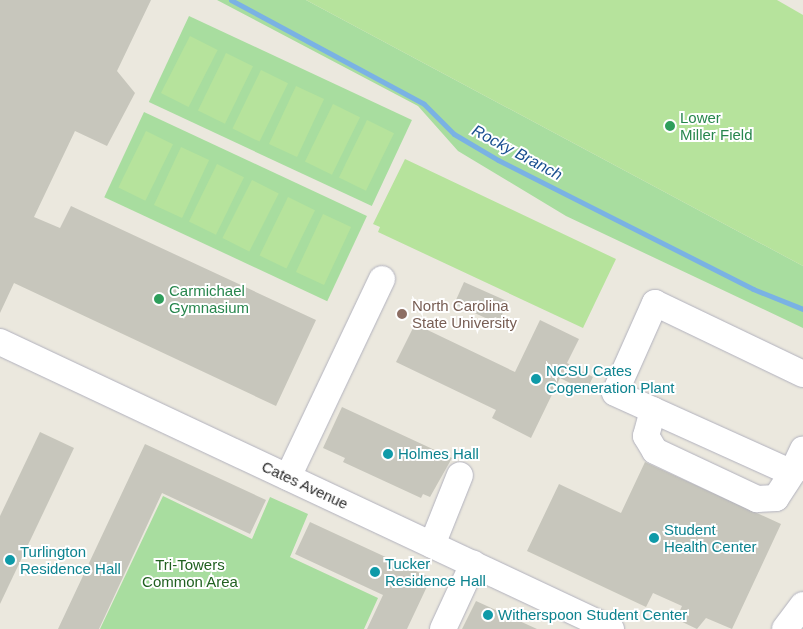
<!DOCTYPE html>
<html>
<head>
<meta charset="utf-8">
<style>
  body { margin:0 }
  #map { position:relative; width:803px; height:629px; overflow:hidden; background:#ebe8de; font-family:Arial,sans-serif }
  div>[style] { position:absolute }
  .green>* { inset:0; background:#a8dd9f; transform-origin:0 0 }
  .pitch>* { inset:0; background:#b6e39c; transform-origin:0 0 }
  .stream>* { height:5px; margin:-2.5px; padding:0 2.5px; transform-origin:2.5px; border-radius:2.5px; background:#7ab2e4 }
  .building>* { inset:0; background:#c7c6bc; transform-origin:0 0 }
  .roads { filter:drop-shadow(0 0 1px #b1b1bd) drop-shadow(0 0 1px #b1b1bd) }
  .minor>* { height:26px; margin:-13px; padding:0 13px; transform-origin:13px; border-radius:13px; background:#fff }
  .dots>* { width:14px; height:14px; translate:-50% -50%; box-sizing:border-box; border:2px solid #fff; border-radius:50% }
  span { translate:-50% -50%; white-space:nowrap; text-align:center; line-height:1.15; -webkit-text-stroke:4px #fff; paint-order:stroke }
  .leisure-label { font-size:15px; color:#27864d }
  .left { translate:0 -50%; text-align:left }
  .education-label { font-size:15px; color:#785e54 }
  .culture-label { font-size:15px; color:#0d838f }
  .street-label { font-size:15px; color:#2a2a2a }
  .park-label { font-size:15px; color:#216120 }
  .water-label { font-size:16px; color:#194f90; font-style:italic }
</style>
</head>
<body>
<div id="map">
  <div class="green">
    <i style="clip-path:polygon(217px 0,306px 0,803px 266px,803px 328px,566px 216px,458px 151px,418px 106px)"></i>
    <i style="left:189px;top:16px;width:246px;height:95px;rotate:25deg"></i>
    <i style="left:144px;top:112px;width:246px;height:94px;rotate:25deg"></i>
    <i style="clip-path:polygon(163px 496px,252px 539px,270px 497px,308px 514px,290px 557px,378px 598px,364px 629px,100px 629px)"></i>
  </div>
  <div class="pitch">
    <i style="clip-path:polygon(306px 0,777px 0,803px 15px,803px 266px)"></i>
    <i style="left:190px;top:36px;width:31px;height:64px;rotate:27deg"></i>
    <i style="left:226px;top:53px;width:30px;height:64px;rotate:26deg"></i>
    <i style="left:261px;top:70px;width:30px;height:65px;rotate:26deg"></i>
    <i style="left:296px;top:86px;width:31px;height:64px;rotate:25deg"></i>
    <i style="left:333px;top:104px;width:30px;height:64px;rotate:26deg"></i>
    <i style="left:367px;top:120px;width:30px;height:64px;rotate:26deg"></i>
    <i style="left:146px;top:131px;width:30px;height:63px;rotate:26deg"></i>
    <i style="left:181px;top:147px;width:31px;height:64px;rotate:25deg"></i>
    <i style="clip-path:polygon(405px 159px,616px 259px,583px 328px,378px 232px,380px 227px,373px 224px)"></i>
    <i style="left:217px;top:164px;width:30px;height:64px;rotate:26deg"></i>
    <i style="left:252px;top:180px;width:30px;height:65px;rotate:27deg"></i>
    <i style="left:288px;top:197px;width:30px;height:65px;rotate:26deg"></i>
    <i style="left:323px;top:214px;width:31px;height:64px;rotate:25deg"></i>
  </div>
  <div class="stream">
    <i style="left:231px;top:0;width:219px;rotate:28.3deg"></i>
    <i style="left:424px;top:104px;width:42px;rotate:45deg"></i>
    <i style="left:454px;top:134px;width:51px;rotate:30.6deg"></i>
    <i style="left:498px;top:160px;width:286px;rotate:26.8deg"></i>
    <i style="left:753px;top:289px;width:54px;rotate:21.8deg"></i>
  </div>
  <div class="building">
    <i style="clip-path:polygon(0 0,151px 0,117px 71px,135px 93px,107px 146px,75px 131px,34px 217px,60px 228px,71px 206px,316px 320px,276px 406px,14px 283px,0 313px)"></i>
    <i style="left:464px;top:282px;width:48px;height:24px;rotate:24deg"></i>
    <i style="clip-path:polygon(540px 320px,579px 339px,567px 363px,593px 377px,586px 391px,560px 378px,531px 438px,492px 418px,496px 410px,396px 362px,415px 324px,515px 372px)"></i>
    <i style="clip-path:polygon(342px 407px,452px 458px,430px 497px,423px 494px,421px 498px,343px 462px,345px 458px,323px 448px)"></i>
    <i style="clip-path:polygon(40px 432px,74px 448px,0 604px,0 516px)"></i>
    <i style="clip-path:polygon(145px 444px,266px 500px,250px 534px,162px 493px,99px 629px,58px 629px)"></i>
    <i style="clip-path:polygon(645px 462px,781px 524px,732px 629px,706px 618px,697px 629px,676px 619px,682px 606px,653px 593px,646px 607px,527px 551px,559px 484px,621px 513px)"></i>
    <i style="clip-path:polygon(310px 522px,431px 578px,407px 629px,367px 629px,383px 595px,295px 554px)"></i>
    <i style="clip-path:polygon(476px 601px,537px 629px,462px 629px)"></i>
  </div>
  <div class="roads">
    <div class="minor">
      <i style="left:0;top:342px;width:675px;rotate:25.16deg"></i>
      <i style="left:803px;top:374px;width:164px;rotate:-154.4deg"></i>
      <i style="left:655px;top:303px;width:98px;rotate:114deg"></i>
      <i style="left:615px;top:393px;width:194px;rotate:24.3deg"></i>
      <i style="left:792px;top:473px;width:26px;rotate:-65deg"></i>
      <i style="left:653px;top:410px;width:27px;rotate:105deg"></i>
      <i style="left:646px;top:436px;width:17px;rotate:59deg"></i>
      <i style="left:655px;top:451px;width:113px;rotate:25.2deg"></i>
      <i style="left:757px;top:499px;width:19px;rotate:-3deg"></i>
      <i style="left:776px;top:498px;width:30px;rotate:-57deg"></i>
      <i style="left:288px;top:477px;width:219px;rotate:-64.6deg"></i>
      <i style="left:432px;top:545px;width:75px;rotate:-68.2deg"></i>
      <i style="left:443px;top:629px;width:72px;rotate:-65.2deg"></i>
      <i style="left:785px;top:629px;width:30px;rotate:-53deg"></i>
    </div>
  </div>
  <div class="dots">
    <i style="left:670px;top:126px;background:#2e9e5b"></i>
    <i style="left:159px;top:299px;background:#2e9e5b"></i>
    <i style="left:402px;top:314px;background:#8d6e63"></i>
    <i style="left:536px;top:379px;background:#0f9aa8"></i>
    <i style="left:388px;top:454px;background:#0f9aa8"></i>
    <i style="left:654px;top:538px;background:#0f9aa8"></i>
    <i style="left:10px;top:560px;background:#0f9aa8"></i>
    <i style="left:375px;top:572px;background:#0f9aa8"></i>
    <i style="left:488px;top:615px;background:#0f9aa8"></i>
  </div>
  <div class="leisure-label">
    <span class="left" style="left:680px;top:126px">Lower<br>Miller Field</span>
    <span class="left" style="left:169px;top:299px">Carmichael<br>Gymnasium</span>
  </div>
  <div class="education-label">
    <span class="left" style="left:412px;top:314px">North Carolina<br>State University</span>
  </div>
  <div class="culture-label">
    <span class="left" style="left:546px;top:379px">NCSU Cates<br>Cogeneration Plant</span>
    <span class="left" style="left:398px;top:454px">Holmes Hall</span>
    <span class="left" style="left:664px;top:538px">Student<br>Health Center</span>
    <span class="left" style="left:20px;top:560px">Turlington<br>Residence Hall</span>
    <span class="left" style="left:385px;top:572px">Tucker<br>Residence Hall</span>
    <span class="left" style="left:498px;top:615px">Witherspoon Student Center</span>
  </div>
  <div class="street-label">
    <span style="left:305px;top:485px;rotate:25deg">Cates Avenue</span>
  </div>
  <div class="park-label">
    <span style="left:190px;top:573px">Tri-Towers<br>Common Area</span>
  </div>
  <div class="water-label">
    <span style="left:517px;top:153px;rotate:28deg">Rocky Branch</span>
  </div>
</div>
</body>
</html>
